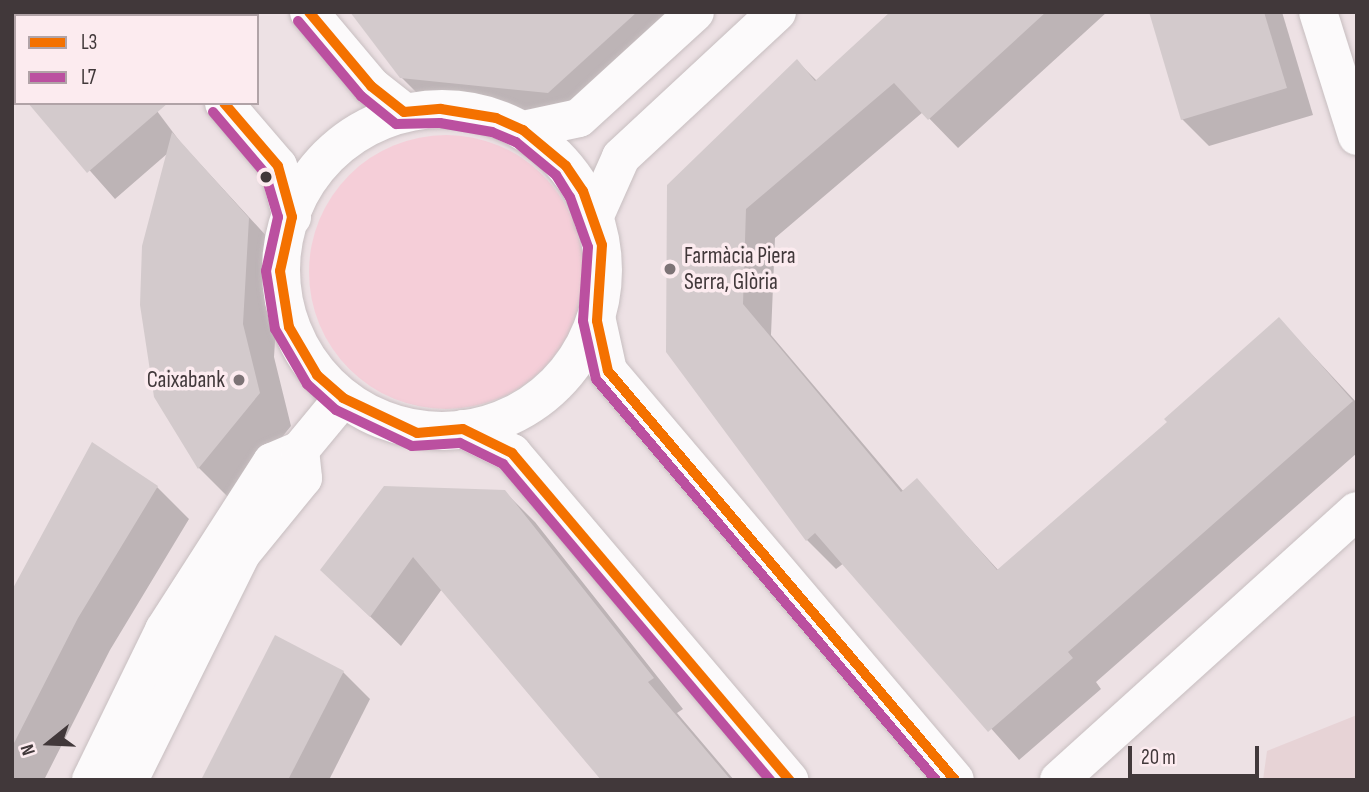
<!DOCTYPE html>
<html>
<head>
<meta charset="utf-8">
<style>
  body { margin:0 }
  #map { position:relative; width:1369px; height:792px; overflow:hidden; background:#ede1e4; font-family:"Sofia Sans Condensed",sans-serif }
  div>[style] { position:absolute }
  .built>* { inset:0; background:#e7d3d6 }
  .green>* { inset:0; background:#f5ced8 }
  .round { border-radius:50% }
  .shadow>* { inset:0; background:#0003 }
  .building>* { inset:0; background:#d3cacc }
  .roads { filter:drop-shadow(0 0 2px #c7bec0) drop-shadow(0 0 2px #c7bec0) }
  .street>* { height:38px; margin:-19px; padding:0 19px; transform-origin:19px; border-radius:19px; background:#fcfafb }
  .street>.ring { margin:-19px; padding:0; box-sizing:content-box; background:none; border:38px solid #fcfafb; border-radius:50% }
  .bus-1>* { height:10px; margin:-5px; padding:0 5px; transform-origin:5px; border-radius:5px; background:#f47100 }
  .bus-2>* { height:10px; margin:-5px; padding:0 5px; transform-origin:5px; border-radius:5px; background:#bb50a0 }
  .dots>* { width:19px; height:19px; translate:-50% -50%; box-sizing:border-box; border:4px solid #fcebef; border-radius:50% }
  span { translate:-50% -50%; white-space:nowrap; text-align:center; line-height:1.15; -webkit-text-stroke:7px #fcebef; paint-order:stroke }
  .poi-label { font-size:23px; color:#41383a }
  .left { translate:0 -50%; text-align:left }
  .right { translate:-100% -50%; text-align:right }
  .frame { position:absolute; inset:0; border:14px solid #41383a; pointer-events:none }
  .legend { position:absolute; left:14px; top:14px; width:245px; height:91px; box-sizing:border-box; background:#fcebef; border:2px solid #b1a3a7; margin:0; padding:9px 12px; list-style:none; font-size:21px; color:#41383a }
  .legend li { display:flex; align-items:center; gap:14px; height:35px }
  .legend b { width:35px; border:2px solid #b1a3a7 }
  .north { position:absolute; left:14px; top:708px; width:70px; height:70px; -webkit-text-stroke:5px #fcebef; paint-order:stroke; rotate:252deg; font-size:19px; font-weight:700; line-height:28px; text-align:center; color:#41383a }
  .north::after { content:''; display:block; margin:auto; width:24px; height:32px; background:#41383a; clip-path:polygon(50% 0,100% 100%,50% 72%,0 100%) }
  .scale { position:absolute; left:1128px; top:746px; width:131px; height:32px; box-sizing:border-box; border:4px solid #41383a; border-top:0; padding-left:9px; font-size:21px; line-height:24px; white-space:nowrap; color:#41383a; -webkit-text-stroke:5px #fcebef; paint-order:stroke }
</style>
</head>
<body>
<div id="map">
  <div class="built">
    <i style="clip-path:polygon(1357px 715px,1357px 780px,1263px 780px,1267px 751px)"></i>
  </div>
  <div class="green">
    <i class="round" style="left:309px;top:135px;width:274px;height:274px"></i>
  </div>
  <div class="shadow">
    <i style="clip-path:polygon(12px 12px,77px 16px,16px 16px,16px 87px)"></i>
    <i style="clip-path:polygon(352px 12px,692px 12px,576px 119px,429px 105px,401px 77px)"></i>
    <i style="clip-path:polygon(892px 12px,1107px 12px,958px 148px,923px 112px,775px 238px,771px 335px,904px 492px,917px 481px,999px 571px,1169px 423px,1279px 319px,1357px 403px,1357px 453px,1096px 682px,1101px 689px,1019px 760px,844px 563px,836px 569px,807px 540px,668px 351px,797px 61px,817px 81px)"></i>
    <i style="clip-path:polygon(1151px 12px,1282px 12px,1313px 115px,1209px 146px,1182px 119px)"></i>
    <i style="clip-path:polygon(30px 103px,151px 103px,181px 143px,281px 252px,274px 357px,291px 426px,231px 500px,199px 468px,156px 397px,168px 153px,115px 199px)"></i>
    <i style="clip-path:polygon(157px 487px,189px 519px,110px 650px,44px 780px,12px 780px,12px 597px)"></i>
    <i style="clip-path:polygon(504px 491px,535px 522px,683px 709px,677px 713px,734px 780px,604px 780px,442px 589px,401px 646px,353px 600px)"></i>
    <i style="clip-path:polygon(343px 672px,370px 699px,329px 780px,203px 780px)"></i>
  </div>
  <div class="building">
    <i style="clip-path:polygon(350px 12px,637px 12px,548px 93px,400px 78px)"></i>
    <i style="clip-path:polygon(890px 12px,1046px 12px,928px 120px,894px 83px,746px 209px,743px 304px,901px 492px,917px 478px,997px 570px,1167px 422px,1164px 419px,1279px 317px,1353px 401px,1068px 652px,1073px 658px,988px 732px,815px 533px,806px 541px,666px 352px,667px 185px,797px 59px,815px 81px)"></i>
    <i style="clip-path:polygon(1149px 12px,1264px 12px,1287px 88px,1181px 120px)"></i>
    <i style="clip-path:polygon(28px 103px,168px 103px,87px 173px)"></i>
    <i style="clip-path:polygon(172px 132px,249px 218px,243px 324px,260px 393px,198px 469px,154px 397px,140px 305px,142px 246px)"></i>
    <i style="clip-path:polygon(92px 442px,158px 486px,78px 618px,12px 747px,12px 590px)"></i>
    <i style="clip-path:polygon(384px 486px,505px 490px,654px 678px,648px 682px,731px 780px,601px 780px,413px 557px,370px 617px,320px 570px)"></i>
    <i style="clip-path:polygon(275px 635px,344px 671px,288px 780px,201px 780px)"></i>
  </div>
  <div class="roads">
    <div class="street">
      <i style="left:144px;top:12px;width:5px;rotate:53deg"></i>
      <i style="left:309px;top:12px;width:97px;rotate:50deg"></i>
      <i style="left:371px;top:86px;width:42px;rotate:38.2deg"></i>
      <i style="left:1318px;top:12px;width:130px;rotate:72.5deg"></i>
      <i style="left:224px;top:103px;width:83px;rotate:49.4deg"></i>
      <i style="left:278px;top:166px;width:53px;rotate:74.6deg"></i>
      <i class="ring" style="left:281px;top:109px;width:284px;height:284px"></i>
      <i style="left:523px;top:130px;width:57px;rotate:-12.1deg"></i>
      <i style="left:579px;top:118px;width:157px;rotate:-42.4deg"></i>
      <i style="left:593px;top:220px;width:69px;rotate:-66deg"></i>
      <i style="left:621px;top:157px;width:213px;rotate:-42.9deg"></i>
      <i style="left:597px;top:321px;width:51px;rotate:77.6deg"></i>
      <i style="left:608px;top:371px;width:536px;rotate:49.69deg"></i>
      <i style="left:463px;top:429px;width:55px;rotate:26.1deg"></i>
      <i style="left:512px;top:453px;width:429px;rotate:49.7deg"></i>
      <i style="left:91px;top:780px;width:167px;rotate:-64deg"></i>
      <i style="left:164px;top:630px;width:200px;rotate:-57.3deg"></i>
      <i style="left:272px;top:462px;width:30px;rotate:-23deg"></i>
      <i style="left:300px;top:450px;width:67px;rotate:-50.4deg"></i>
      <i style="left:129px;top:780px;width:252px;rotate:-63.6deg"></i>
      <i style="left:241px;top:554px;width:98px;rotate:-50.8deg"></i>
      <i style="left:303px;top:478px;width:28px;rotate:-96deg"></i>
      <i style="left:1059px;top:780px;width:401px;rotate:-42.1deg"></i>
    </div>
  </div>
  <div class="bus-1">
    <i style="left:309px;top:12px;width:97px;rotate:50deg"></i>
    <i style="left:371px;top:86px;width:42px;rotate:38.2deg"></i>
    <i style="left:404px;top:112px;width:37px;rotate:-5deg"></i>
    <i style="left:441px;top:109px;width:56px;rotate:9.3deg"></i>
    <i style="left:496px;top:118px;width:30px;rotate:24deg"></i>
    <i style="left:523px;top:130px;width:56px;rotate:39.9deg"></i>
    <i style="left:566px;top:166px;width:30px;rotate:56deg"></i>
    <i style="left:583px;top:191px;width:57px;rotate:70.6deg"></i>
    <i style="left:602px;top:245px;width:76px;rotate:93.8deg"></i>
    <i style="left:597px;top:321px;width:51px;rotate:77.6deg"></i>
    <i style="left:608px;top:371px;width:536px;rotate:49.69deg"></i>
    <i style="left:224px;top:103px;width:83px;rotate:49.4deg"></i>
    <i style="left:278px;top:166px;width:53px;rotate:74.6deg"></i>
    <i style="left:292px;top:217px;width:55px;rotate:102.5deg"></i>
    <i style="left:280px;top:271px;width:57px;rotate:80.9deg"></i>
    <i style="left:289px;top:327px;width:56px;rotate:59.7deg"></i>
    <i style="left:317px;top:375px;width:35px;rotate:41deg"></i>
    <i style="left:343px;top:398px;width:82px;rotate:25.3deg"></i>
    <i style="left:417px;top:433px;width:46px;rotate:-5deg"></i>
    <i style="left:463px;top:429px;width:55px;rotate:26.1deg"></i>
    <i style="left:512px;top:453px;width:429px;rotate:49.7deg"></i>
  </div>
  <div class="bus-2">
    <i style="left:298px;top:21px;width:98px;rotate:50deg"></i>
    <i style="left:361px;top:96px;width:45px;rotate:38.7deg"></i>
    <i style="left:396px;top:124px;width:44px;rotate:-1.3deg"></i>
    <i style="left:440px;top:123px;width:53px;rotate:9.8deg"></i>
    <i style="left:492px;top:132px;width:26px;rotate:23deg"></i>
    <i style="left:516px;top:142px;width:52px;rotate:39.5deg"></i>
    <i style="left:556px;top:175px;width:26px;rotate:58deg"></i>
    <i style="left:570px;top:197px;width:53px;rotate:70.2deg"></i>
    <i style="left:588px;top:247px;width:74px;rotate:93.9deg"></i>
    <i style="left:583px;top:321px;width:59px;rotate:77.4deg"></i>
    <i style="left:596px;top:379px;width:526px;rotate:49.71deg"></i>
    <i style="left:213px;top:112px;width:80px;rotate:49.6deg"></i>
    <i style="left:265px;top:173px;width:46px;rotate:73.5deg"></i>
    <i style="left:278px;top:217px;width:55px;rotate:102.5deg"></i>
    <i style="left:266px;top:271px;width:59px;rotate:81.2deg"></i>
    <i style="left:275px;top:329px;width:64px;rotate:59.8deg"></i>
    <i style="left:307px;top:384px;width:39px;rotate:42deg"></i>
    <i style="left:336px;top:410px;width:84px;rotate:25.3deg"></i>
    <i style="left:412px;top:446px;width:48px;rotate:-3.6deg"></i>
    <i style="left:460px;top:443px;width:48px;rotate:26deg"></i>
    <i style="left:503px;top:464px;width:414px;rotate:49.8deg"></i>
  </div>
  <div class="dots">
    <i style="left:266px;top:177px;background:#41383a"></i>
    <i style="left:670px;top:269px;background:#7d7376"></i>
    <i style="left:239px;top:380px;background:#7d7376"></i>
  </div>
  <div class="poi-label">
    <span class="left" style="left:684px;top:269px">Farmàcia Piera<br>Serra, Glòria</span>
    <span class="right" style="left:225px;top:380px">Caixabank</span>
  </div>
  <div class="frame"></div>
  <ul class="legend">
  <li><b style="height:9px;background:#f47100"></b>L3</li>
  <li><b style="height:9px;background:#bb50a0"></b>L7</li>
  </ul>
  <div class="north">N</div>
  <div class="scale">20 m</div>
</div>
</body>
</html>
